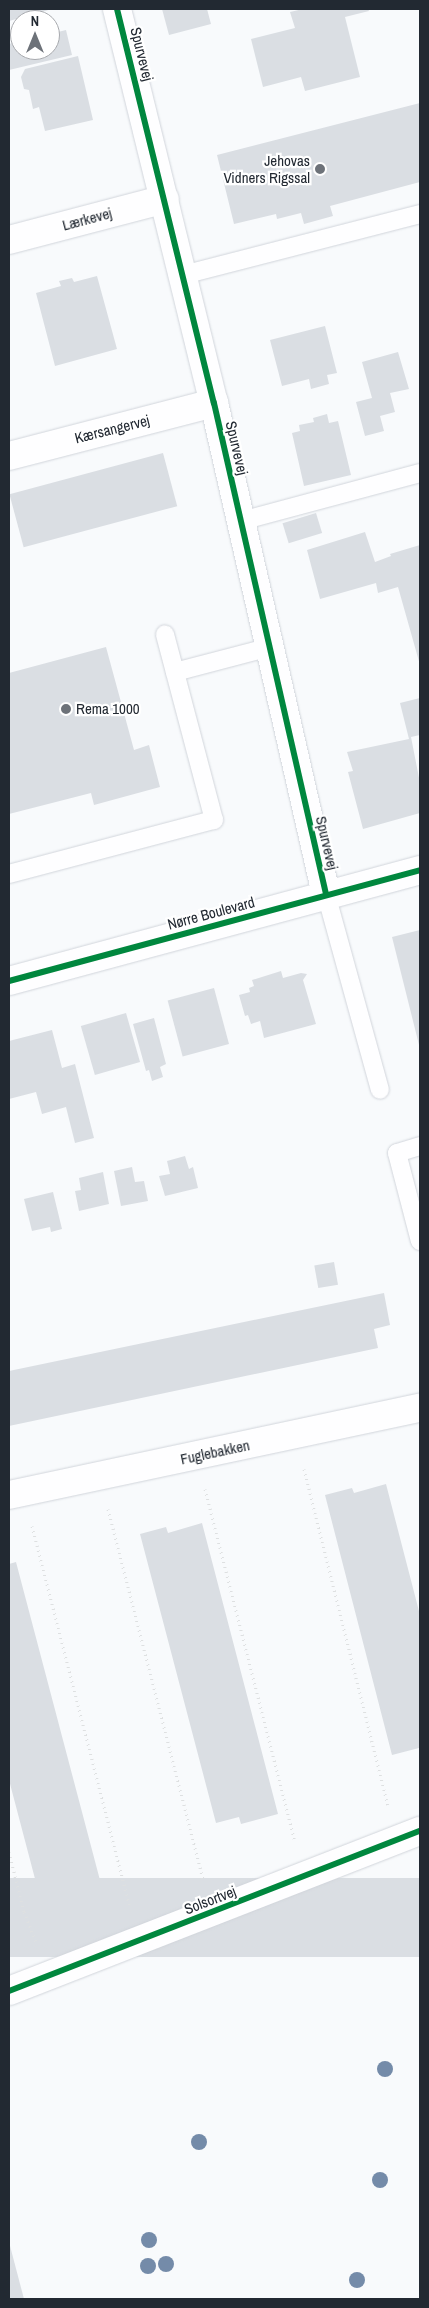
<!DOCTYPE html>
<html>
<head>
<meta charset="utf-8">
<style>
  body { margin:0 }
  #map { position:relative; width:429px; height:2308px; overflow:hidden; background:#f8fafc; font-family:"Archivo Narrow",sans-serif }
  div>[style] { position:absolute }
  .building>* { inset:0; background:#dadee3; transform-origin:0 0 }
  .path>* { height:3px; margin-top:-1.5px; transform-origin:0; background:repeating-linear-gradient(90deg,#dee0e1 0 1px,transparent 0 5px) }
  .roads { filter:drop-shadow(0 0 1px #d1d5db) drop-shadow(0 0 1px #d1d5db) }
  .service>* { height:18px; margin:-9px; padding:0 9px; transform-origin:9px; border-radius:9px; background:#fefeff }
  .minor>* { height:28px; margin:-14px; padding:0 14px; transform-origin:14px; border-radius:14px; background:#fefeff }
  .tertiary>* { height:28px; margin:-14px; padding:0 14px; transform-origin:14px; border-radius:14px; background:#fefeff }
  .cycleway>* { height:6px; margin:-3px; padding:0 3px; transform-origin:3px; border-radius:3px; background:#00873e }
  .trees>* { width:16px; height:16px; margin:-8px; border-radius:50%; background:#748ba9 }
  .dots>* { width:14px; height:14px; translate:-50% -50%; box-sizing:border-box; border:2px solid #fff; border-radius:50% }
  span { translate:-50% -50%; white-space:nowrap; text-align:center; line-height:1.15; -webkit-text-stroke:4.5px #fff; paint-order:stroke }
  .street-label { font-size:15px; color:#222932 }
  .poi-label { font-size:15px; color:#222932 }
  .right { translate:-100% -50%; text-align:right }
  .left { translate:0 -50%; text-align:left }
  .frame { position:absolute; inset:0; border:10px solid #222932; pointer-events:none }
  .north { position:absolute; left:10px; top:10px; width:50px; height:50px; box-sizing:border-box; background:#fff; border:1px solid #a7a9ad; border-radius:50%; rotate:0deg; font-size:14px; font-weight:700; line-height:20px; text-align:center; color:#222932 }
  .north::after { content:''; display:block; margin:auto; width:18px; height:22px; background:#6d7279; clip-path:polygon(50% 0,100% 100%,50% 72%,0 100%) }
</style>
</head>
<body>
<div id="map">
  <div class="building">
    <i style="clip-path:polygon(9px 9px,52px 9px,9px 21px)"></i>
    <i style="clip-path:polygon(162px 9px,207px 9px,211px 24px,169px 35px)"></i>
    <i style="clip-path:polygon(303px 9px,368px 9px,369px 11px,345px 17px,360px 77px,305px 91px,301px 77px,263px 87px,251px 39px,295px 28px,290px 12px)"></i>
    <i style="clip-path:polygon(66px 30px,72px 55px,9px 70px,9px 44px,20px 41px,20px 50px,50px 50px,50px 34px)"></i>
    <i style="clip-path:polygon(78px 56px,93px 120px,45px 131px,39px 107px,33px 109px,29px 90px,24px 89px,21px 77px,25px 69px)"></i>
    <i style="clip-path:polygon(420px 103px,420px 182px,330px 206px,333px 216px,304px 224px,301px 213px,277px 219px,276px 214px,234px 224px,217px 155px)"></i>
    <i style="clip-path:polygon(97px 276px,117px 349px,55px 366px,36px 293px,61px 286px,59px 281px,72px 278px,74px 282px)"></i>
    <i style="clip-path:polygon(325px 326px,337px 373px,327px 375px,329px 384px,311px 389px,309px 379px,282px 386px,270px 340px)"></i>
    <i style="clip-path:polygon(398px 352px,409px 389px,390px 393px,395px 412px,380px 416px,384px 431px,365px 436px,356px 402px,372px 398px,362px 362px)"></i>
    <i style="clip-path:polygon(327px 414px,329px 423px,338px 421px,351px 475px,304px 486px,292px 433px,300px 431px,299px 425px,314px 422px,313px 418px)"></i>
    <i style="left:163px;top:453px;width:55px;height:159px;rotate:75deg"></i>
    <i style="left:316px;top:513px;width:21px;height:35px;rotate:73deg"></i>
    <i style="clip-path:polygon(365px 532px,375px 562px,391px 556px,390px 554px,420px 545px,420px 665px,398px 587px,378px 593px,376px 583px,320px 599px,307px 550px)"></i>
    <i style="clip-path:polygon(106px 647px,134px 750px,149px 745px,160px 787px,94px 805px,91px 793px,9px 814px,9px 673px)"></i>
    <i style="clip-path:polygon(420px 698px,420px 735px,411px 737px,420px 783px,420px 813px,363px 829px,348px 772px,353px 771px,347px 752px,409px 739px,400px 703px)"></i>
    <i style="clip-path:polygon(420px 930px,420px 1049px,392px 937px)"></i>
    <i style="clip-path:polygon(281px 971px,283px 978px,301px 973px,307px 974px,303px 980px,316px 1024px,264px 1038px,260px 1021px,251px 1024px,248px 1015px,245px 1016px,239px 995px,250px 992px,249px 988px,254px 986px,252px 980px)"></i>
    <i style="left:214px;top:988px;width:58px;height:48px;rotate:75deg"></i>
    <i style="left:126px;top:1013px;width:51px;height:47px;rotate:74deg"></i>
    <i style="clip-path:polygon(154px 1018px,166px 1064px,160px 1067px,163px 1077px,152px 1081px,149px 1070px,146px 1071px,133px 1024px)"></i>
    <i style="clip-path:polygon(52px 1030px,62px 1068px,75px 1064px,94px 1138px,75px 1143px,66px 1107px,42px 1114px,36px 1092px,9px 1099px,9px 1041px)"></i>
    <i style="clip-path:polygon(185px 1156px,189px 1169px,193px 1167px,198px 1188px,165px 1196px,159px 1176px,170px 1174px,167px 1161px)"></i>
    <i style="clip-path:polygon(132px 1167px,135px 1182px,144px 1181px,148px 1201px,121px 1206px,114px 1171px)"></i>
    <i style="clip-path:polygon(103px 1172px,109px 1204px,79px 1211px,75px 1191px,81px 1190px,79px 1178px)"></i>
    <i style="clip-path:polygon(53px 1192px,62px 1229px,51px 1232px,50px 1227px,32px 1231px,24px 1199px)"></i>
    <i style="left:334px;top:1262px;width:23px;height:20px;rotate:80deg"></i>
    <i style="clip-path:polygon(384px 1293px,390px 1325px,374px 1329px,378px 1348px,9px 1426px,9px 1371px)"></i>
    <i style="clip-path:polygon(386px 1484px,420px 1615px,420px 1752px,419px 1748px,392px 1755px,325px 1495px,352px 1488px,354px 1493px)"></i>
    <i style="clip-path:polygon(202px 1523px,278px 1814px,241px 1824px,239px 1817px,216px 1823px,140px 1534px,166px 1527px,168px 1533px)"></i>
    <i style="clip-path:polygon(16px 1562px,101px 1884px,66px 1894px,64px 1888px,39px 1894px,9px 1780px,9px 1564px)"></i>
    <i style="left:420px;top:1878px;width:79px;height:441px;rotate:90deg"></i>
    <i style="clip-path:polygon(9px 2242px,24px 2299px,9px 2299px)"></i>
  </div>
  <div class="path">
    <i style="left:304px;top:1469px;width:346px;rotate:76deg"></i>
    <i style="left:205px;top:1489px;width:364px;rotate:75.7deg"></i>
    <i style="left:108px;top:1509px;width:381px;rotate:75.6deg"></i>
    <i style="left:32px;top:1526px;width:394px;rotate:75.6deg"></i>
    <i style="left:9px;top:1852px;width:62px;rotate:76deg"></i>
    <i style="left:24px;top:1912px;width:32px;rotate:68deg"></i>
  </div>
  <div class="roads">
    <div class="service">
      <i style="left:183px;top:275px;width:245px;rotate:-14.4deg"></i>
      <i style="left:241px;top:521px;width:185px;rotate:-15deg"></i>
      <i style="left:175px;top:672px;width:98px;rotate:-14.7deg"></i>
      <i style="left:9px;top:874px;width:212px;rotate:-14.8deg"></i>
      <i style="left:214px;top:820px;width:192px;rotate:-104.8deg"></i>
      <i style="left:326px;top:894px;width:203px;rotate:74.6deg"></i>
      <i style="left:420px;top:1146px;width:24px;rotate:163deg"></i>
      <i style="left:397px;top:1153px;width:91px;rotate:75.4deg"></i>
    </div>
    <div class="minor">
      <i style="left:117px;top:9px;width:406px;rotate:76.2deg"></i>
      <i style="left:214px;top:403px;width:504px;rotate:77.15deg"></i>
      <i style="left:9px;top:240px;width:161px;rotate:-14.7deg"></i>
      <i style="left:9px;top:456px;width:212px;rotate:-14.5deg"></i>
      <i style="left:9px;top:1495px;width:420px;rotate:-12deg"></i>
      <i style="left:9px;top:1991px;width:441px;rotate:-21.3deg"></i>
    </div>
    <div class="tertiary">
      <i style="left:9px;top:981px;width:426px;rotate:-15.1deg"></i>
    </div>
  </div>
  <div class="cycleway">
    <i style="left:117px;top:9px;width:406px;rotate:76.2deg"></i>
    <i style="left:214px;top:403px;width:504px;rotate:77.15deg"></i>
    <i style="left:9px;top:981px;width:426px;rotate:-15.1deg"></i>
    <i style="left:9px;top:1991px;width:441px;rotate:-21.3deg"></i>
  </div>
  <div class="trees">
    <i style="left:385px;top:2069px"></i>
    <i style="left:199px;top:2142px"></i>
    <i style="left:380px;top:2180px"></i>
    <i style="left:149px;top:2240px"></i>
    <i style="left:166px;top:2264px"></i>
    <i style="left:148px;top:2266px"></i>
    <i style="left:357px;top:2280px"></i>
  </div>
  <div class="dots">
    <i style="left:320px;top:169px;background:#6d7279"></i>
    <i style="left:66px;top:709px;background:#6d7279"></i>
  </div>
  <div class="street-label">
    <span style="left:142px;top:54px;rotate:76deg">Spurvevej</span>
    <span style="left:87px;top:219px;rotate:-15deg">Lærkevej</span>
    <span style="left:112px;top:429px;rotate:-14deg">Kærsangervej</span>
    <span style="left:237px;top:448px;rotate:77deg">Spurvevej</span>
    <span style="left:327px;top:843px;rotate:77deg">Spurvevej</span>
    <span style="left:211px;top:913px;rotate:-15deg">Nørre Boulevard</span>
    <span style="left:215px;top:1452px;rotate:-12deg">Fuglebakken</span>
    <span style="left:210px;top:1900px;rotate:-21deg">Solsortvej</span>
  </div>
  <div class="poi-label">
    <span class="right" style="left:310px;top:169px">Jehovas<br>Vidners Rigssal</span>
    <span class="left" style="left:76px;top:709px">Rema 1000</span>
  </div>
  <div class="frame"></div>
  <div class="north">N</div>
</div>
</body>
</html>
